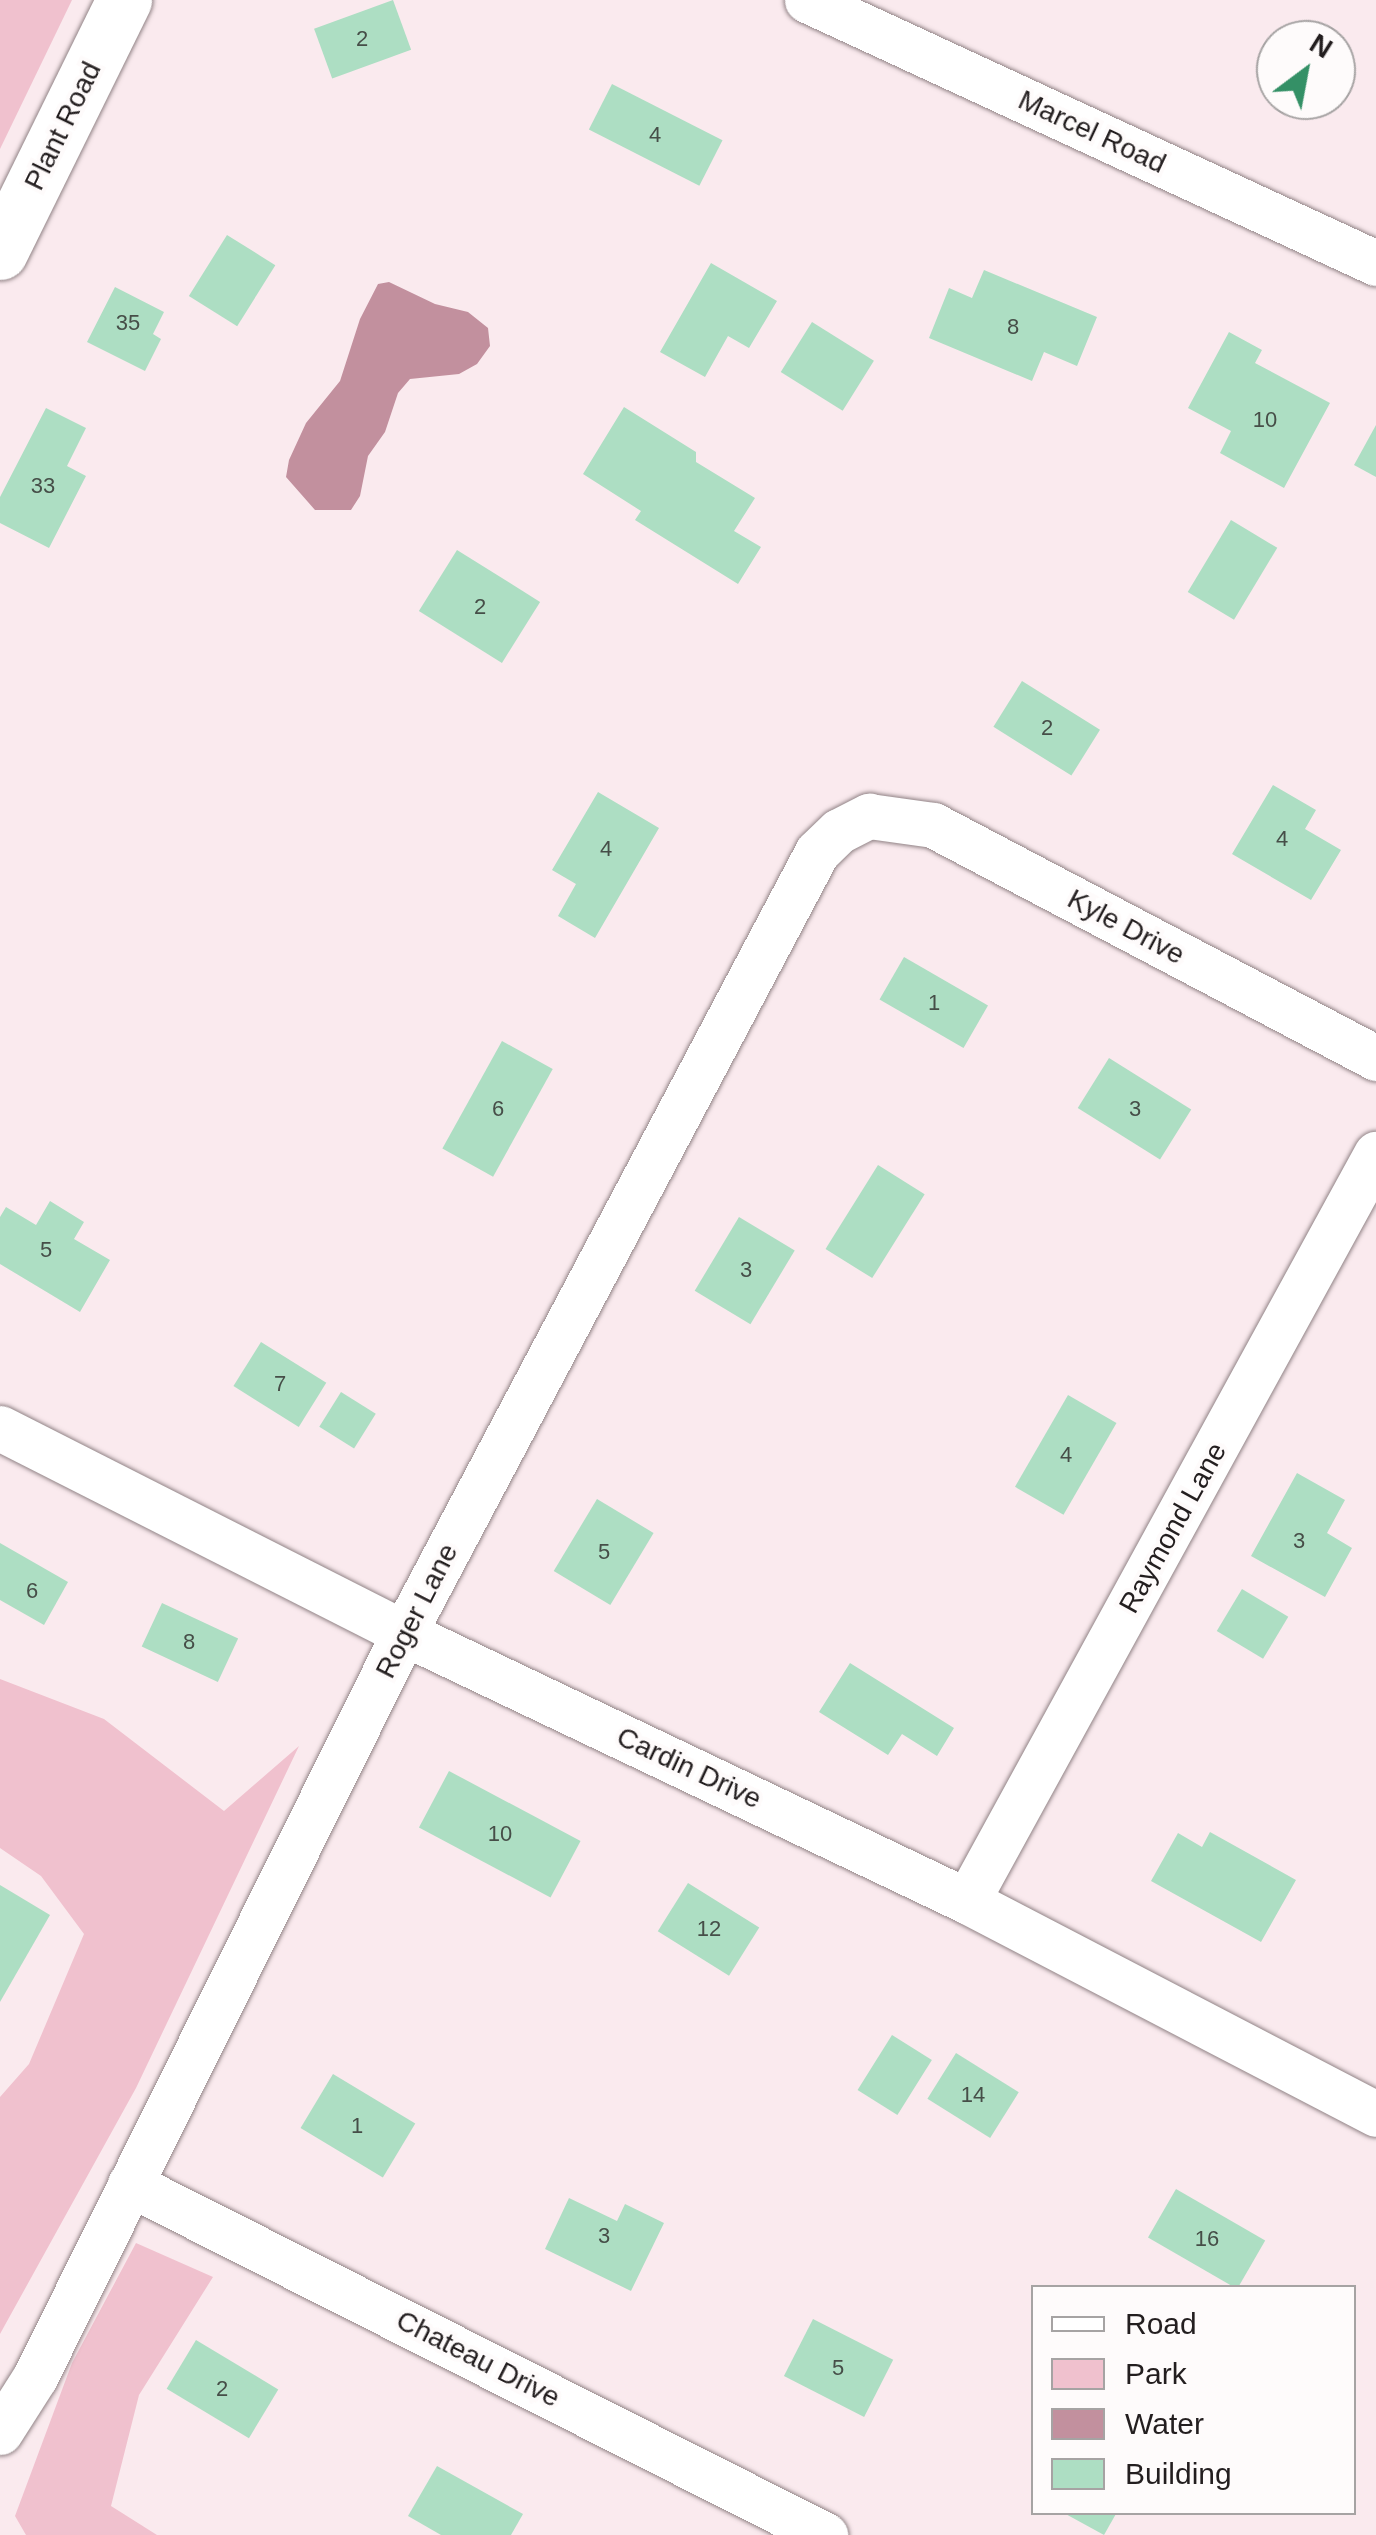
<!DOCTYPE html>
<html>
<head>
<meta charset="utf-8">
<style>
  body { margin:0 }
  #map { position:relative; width:1376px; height:2535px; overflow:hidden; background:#faeaee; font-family:Arial,sans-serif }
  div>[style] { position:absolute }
  .green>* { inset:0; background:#f0c1ce }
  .water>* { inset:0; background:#c2909e }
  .building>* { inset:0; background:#addec3; transform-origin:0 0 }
  .roads { filter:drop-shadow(0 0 2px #918386) drop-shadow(0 0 2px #918386) }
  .minor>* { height:45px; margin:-22.5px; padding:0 22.5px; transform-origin:22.5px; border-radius:22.5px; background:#fff }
  .tertiary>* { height:55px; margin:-27.5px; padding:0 27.5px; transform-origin:27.5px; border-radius:27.5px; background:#fff }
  span { translate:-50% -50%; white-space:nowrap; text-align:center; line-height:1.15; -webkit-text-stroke:8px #fefbfb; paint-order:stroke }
  .number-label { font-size:22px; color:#464e48 }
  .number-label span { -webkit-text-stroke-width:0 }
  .street-label { font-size:28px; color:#231e1f }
  .legend { position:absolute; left:1031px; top:2285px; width:325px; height:230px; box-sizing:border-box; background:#fefbfb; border:2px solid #a6a3a3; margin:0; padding:12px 18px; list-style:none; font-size:30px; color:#231e1f }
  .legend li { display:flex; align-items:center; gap:20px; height:50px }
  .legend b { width:50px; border:2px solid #a6a3a3 }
  .north { position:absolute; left:1256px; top:20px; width:100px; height:100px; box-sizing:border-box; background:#fefbfb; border:2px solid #a6a3a3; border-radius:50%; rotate:32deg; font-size:28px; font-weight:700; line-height:40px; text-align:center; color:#231e1f }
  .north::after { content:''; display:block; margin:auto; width:35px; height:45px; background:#349066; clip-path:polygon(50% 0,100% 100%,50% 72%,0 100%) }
</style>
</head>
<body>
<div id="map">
  <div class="green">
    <i style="clip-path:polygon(0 0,72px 0,0 149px)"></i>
    <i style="clip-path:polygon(0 1679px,104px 1719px,224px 1811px,299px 1746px,136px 2088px,0 2334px,0 2097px,29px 2064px,84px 1934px,41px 1876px,0 1848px)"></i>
    <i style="clip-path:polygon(136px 2243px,213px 2277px,139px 2395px,111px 2506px,157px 2535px,26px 2535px,15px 2516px,72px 2363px)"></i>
  </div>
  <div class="water">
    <i style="clip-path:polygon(389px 282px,435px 304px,468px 312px,488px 328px,490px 346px,477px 364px,459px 374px,410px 379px,398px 393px,385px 432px,368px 456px,360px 496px,351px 510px,315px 510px,286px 477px,289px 460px,306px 423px,340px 381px,360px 319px,378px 284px)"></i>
  </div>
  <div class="building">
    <i style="left:393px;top:0;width:53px;height:84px;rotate:70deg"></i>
    <i style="left:612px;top:84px;width:124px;height:51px;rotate:27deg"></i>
    <i style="left:227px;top:235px;width:57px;height:72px;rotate:32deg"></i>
    <i style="clip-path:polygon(711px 263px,777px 301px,749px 348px,728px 336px,705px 377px,660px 352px)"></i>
    <i style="clip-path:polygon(984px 270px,1097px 317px,1077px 366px,1044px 352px,1032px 381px,929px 338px,949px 288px,972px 298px)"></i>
    <i style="clip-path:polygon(115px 287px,164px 312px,153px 334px,161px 339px,145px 371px,87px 342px)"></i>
    <i style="left:812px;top:322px;width:73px;height:59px;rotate:32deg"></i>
    <i style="clip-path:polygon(1229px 332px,1262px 350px,1255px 363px,1330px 403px,1284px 488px,1220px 453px,1231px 431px,1188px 408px)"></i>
    <i style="clip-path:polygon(624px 407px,696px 452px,696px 462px,755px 498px,734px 531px,761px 547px,738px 584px,635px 520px,641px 511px,583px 474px)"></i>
    <i style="clip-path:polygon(46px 408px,86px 428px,67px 466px,86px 476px,49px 548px,0 523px,0 497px)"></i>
    <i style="clip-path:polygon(1376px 425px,1376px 477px,1354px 465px)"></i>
    <i style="left:1231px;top:520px;width:54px;height:84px;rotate:31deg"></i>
    <i style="left:457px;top:550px;width:98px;height:72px;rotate:32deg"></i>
    <i style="left:1022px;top:681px;width:92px;height:54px;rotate:32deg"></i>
    <i style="clip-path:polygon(1273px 785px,1316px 810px,1305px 829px,1341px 850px,1311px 900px,1232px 854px)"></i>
    <i style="clip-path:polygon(598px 792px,659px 828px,595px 938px,558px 916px,576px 884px,552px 870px)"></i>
    <i style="left:904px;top:957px;width:97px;height:49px;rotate:30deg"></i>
    <i style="left:502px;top:1041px;width:58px;height:123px;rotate:29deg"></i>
    <i style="left:1109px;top:1058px;width:97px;height:59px;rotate:32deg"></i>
    <i style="left:878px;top:1165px;width:55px;height:99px;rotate:32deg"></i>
    <i style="clip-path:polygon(50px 1201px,84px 1222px,74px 1239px,110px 1260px,80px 1312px,0 1264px,0 1217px,6px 1207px,36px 1225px)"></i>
    <i style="left:739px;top:1217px;width:65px;height:86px;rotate:31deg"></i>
    <i style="left:261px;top:1342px;width:77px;height:52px;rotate:32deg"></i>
    <i style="left:341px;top:1392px;width:41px;height:41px;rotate:32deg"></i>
    <i style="left:1068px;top:1395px;width:56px;height:106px;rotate:30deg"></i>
    <i style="clip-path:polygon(1297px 1473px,1345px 1500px,1327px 1533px,1352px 1548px,1325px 1597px,1251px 1556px)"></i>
    <i style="left:597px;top:1499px;width:66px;height:84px;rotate:31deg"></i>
    <i style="clip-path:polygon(0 1543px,68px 1582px,44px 1625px,0 1600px)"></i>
    <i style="left:1242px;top:1589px;width:54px;height:49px;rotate:31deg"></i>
    <i style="left:162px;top:1603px;width:84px;height:48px;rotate:25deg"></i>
    <i style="clip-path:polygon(850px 1663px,954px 1728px,937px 1756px,902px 1734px,888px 1755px,819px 1712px)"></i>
    <i style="left:449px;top:1771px;width:149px;height:64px;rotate:28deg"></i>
    <i style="clip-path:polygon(1210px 1832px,1296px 1880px,1261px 1942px,1151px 1881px,1178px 1833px,1202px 1847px)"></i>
    <i style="left:688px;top:1883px;width:84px;height:57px;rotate:32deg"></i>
    <i style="clip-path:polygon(0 1885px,50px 1915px,0 2002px)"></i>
    <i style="left:892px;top:2035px;width:47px;height:65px;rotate:32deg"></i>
    <i style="left:956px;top:2053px;width:74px;height:54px;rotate:32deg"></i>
    <i style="left:333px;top:2074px;width:96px;height:63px;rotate:31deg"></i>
    <i style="left:1176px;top:2189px;width:103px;height:56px;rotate:30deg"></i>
    <i style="clip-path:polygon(569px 2198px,617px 2221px,625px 2204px,664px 2223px,631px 2291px,545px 2249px)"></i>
    <i style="left:813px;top:2319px;width:90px;height:64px;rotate:27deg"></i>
    <i style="left:196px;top:2340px;width:96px;height:57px;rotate:31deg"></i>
    <i style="clip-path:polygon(437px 2466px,523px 2514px,511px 2535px,441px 2535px,408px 2516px)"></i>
    <i style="clip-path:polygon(1062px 2512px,1117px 2512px,1104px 2535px)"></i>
  </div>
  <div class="roads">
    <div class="minor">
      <i style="left:807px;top:0;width:627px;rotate:24.81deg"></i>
      <i style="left:0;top:1428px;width:453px;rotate:26.9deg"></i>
      <i style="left:404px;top:1633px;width:624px;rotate:25.46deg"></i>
      <i style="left:967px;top:1901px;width:461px;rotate:27.5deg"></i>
      <i style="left:967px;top:1901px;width:852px;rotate:-61.3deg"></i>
      <i style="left:130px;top:2184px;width:779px;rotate:26.8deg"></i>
      <i style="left:0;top:2432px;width:65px;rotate:-57.5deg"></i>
      <i style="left:35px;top:2377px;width:830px;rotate:-63.62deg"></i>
      <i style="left:404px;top:1633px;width:883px;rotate:-62.13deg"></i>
      <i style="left:817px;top:852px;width:30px;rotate:-44deg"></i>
      <i style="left:839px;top:831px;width:34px;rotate:-27deg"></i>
      <i style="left:869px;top:816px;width:65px;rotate:8deg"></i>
      <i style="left:933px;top:825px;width:501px;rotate:27.74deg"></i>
    </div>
    <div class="tertiary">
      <i style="left:0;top:252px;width:281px;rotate:-63.8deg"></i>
    </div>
  </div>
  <div class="number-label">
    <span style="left:362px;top:39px">2</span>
    <span style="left:655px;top:135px">4</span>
    <span style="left:128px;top:323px">35</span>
    <span style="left:1013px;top:327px">8</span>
    <span style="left:1265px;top:420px">10</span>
    <span style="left:43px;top:486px">33</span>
    <span style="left:480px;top:607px">2</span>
    <span style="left:1047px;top:728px">2</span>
    <span style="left:1282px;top:839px">4</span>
    <span style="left:606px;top:849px">4</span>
    <span style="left:934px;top:1003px">1</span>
    <span style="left:498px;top:1109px">6</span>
    <span style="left:1135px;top:1109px">3</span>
    <span style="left:46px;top:1250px">5</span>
    <span style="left:746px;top:1270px">3</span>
    <span style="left:280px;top:1384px">7</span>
    <span style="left:1066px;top:1455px">4</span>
    <span style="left:1299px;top:1541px">3</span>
    <span style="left:604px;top:1552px">5</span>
    <span style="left:32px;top:1591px">6</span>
    <span style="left:189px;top:1642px">8</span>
    <span style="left:500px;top:1834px">10</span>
    <span style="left:709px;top:1929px">12</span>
    <span style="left:973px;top:2095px">14</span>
    <span style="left:357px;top:2126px">1</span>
    <span style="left:604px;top:2236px">3</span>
    <span style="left:1207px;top:2239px">16</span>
    <span style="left:838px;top:2368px">5</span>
    <span style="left:222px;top:2389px">2</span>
  </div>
  <div class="street-label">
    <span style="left:63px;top:126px;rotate:-64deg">Plant Road</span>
    <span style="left:1092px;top:132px;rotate:25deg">Marcel Road</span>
    <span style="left:1126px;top:927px;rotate:28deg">Kyle Drive</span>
    <span style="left:1173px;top:1528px;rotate:-61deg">Raymond Lane</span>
    <span style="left:417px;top:1611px;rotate:-63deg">Roger Lane</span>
    <span style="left:689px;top:1768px;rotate:25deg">Cardin Drive</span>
    <span style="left:478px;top:2359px;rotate:27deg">Chateau Drive</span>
  </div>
  <ul class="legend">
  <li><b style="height:12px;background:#fff"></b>Road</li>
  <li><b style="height:28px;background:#f0c1ce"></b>Park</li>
  <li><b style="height:28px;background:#c2909e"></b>Water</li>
  <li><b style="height:28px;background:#addec3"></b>Building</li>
  </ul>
  <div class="north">N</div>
</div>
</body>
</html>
